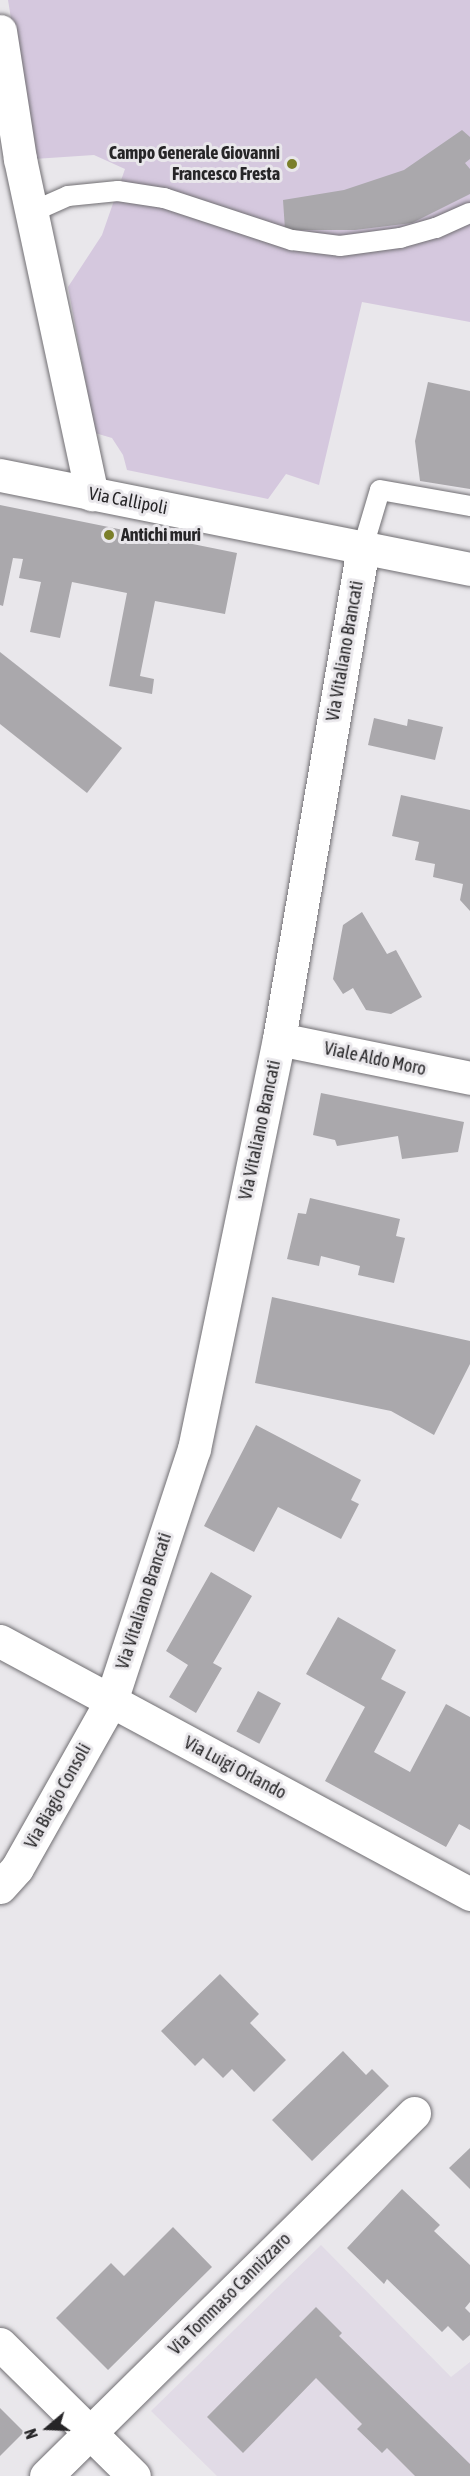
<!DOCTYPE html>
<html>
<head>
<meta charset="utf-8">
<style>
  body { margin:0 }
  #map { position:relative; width:470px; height:2476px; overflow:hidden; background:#e9e7eb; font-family:"Asap Condensed",sans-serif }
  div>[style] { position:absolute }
  .built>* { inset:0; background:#e1dbe6 }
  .green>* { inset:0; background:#d5c8de }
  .building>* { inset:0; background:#aaa8ac; transform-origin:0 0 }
  .roads { filter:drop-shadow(0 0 2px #716f73) drop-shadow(0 0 2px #716f73) }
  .lane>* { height:20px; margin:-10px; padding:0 10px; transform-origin:10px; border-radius:10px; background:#fff }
  .street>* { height:33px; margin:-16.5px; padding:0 16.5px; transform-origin:16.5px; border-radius:16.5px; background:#fff }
  .secondary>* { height:33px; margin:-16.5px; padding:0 16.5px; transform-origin:16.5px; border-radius:16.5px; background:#fff }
  .primary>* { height:33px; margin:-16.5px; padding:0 16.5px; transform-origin:16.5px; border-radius:16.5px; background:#fff }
  .dots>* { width:16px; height:16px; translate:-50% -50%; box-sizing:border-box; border:3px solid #e9e7eb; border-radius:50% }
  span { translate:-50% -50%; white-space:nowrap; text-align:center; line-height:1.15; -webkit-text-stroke:6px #e9e7eb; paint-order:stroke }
  .poi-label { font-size:18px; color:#262527; font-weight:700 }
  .right { translate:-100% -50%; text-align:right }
  .left { translate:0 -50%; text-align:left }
  .street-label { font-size:18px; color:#262527 }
  .north { position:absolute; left:18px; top:2398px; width:60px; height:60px; -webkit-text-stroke:4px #e9e7eb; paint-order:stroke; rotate:251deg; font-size:16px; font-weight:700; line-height:24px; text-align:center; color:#262527 }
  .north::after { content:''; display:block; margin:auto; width:21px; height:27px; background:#262527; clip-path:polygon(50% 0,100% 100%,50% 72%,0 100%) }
</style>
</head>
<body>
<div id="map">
  <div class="built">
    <i style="clip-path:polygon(321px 2245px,451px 2377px,470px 2362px,470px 2476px,217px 2476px,151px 2411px)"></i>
  </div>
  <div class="green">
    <i style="clip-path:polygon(8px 0,470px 0,470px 322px,362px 302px,319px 485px,286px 474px,268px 499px,127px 470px,123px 455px,112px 438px,95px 433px,68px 287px,102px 235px,125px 169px,94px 155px,34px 159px)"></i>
  </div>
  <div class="building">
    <i style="clip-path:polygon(462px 130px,470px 137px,470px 159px,465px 163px,470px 169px,470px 194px,412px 223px,355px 230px,285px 230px,283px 200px,344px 190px,404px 170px)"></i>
    <i style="clip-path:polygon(428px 382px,470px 391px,470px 489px,420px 481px,415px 441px)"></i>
    <i style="clip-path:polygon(0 505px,237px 553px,225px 614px,155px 601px,140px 676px,154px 679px,152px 694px,109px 686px,127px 593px,72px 582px,60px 638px,30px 632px,41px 582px,19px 578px,23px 559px,13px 558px,3px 606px,0 605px)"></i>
    <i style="clip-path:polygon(0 652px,122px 748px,87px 793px,0 724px)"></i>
    <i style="clip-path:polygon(374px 718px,407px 726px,408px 719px,443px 727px,435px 760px,368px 745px)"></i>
    <i style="clip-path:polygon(401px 795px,470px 810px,470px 911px,460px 900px,463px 884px,433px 877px,435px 864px,415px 860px,419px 842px,392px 836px)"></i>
    <i style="clip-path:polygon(362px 912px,387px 954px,396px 950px,422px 997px,391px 1014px,366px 1010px,353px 988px,343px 994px,333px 979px,343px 925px)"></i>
    <i style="clip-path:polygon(321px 1093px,464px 1122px,458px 1152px,402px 1159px,398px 1136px,337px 1146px,335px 1140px,313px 1135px)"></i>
    <i style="clip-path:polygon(310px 1198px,400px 1219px,396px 1236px,405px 1238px,394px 1283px,358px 1275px,360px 1266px,321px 1256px,319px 1266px,287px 1259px,298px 1213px,306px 1214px)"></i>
    <i style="clip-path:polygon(272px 1297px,470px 1341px,470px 1364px,434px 1435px,391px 1411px,255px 1383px)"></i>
    <i style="clip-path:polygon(256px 1425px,361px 1480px,351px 1500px,359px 1504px,341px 1539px,278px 1507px,254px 1552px,204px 1526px)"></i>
    <i style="clip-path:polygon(211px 1572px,252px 1596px,213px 1663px,222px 1668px,196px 1713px,169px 1697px,188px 1665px,166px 1651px)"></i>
    <i style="clip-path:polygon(338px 1617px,396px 1650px,381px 1679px,406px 1692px,374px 1752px,410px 1772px,446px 1704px,470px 1717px,470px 1830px,459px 1824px,446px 1847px,325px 1781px,365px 1707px,306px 1674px)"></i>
    <i style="left:258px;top:1691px;width:26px;height:46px;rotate:28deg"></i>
    <i style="clip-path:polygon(220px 1974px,259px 2014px,250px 2023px,286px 2060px,254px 2092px,232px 2069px,223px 2078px,203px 2058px,195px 2066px,161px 2031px)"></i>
    <i style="clip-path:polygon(343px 2051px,366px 2075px,372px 2069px,389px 2086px,312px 2161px,272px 2120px)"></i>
    <i style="clip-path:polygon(470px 2148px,470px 2189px,449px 2168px)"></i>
    <i style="clip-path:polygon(402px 2189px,440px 2225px,434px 2231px,470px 2265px,470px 2302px,465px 2308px,470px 2313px,470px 2335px,463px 2341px,448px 2326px,442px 2332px,387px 2279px,384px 2284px,347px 2248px)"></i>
    <i style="clip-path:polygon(173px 2227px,212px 2267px,108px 2370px,56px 2318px,111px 2263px,124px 2276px)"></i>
    <i style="clip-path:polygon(316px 2307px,342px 2333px,339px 2336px,470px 2464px,470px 2476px,415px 2476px,387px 2448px,382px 2453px,357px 2429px,362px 2424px,316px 2378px,243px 2453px,207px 2417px)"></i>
    <i style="clip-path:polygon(0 2408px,24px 2432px,0 2456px)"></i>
  </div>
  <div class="roads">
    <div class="lane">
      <i style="left:32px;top:212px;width:39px;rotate:-24deg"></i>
      <i style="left:68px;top:196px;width:50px;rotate:-5.7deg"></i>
      <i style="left:118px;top:191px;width:47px;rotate:8.7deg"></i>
      <i style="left:164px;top:198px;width:135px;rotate:18.2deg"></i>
      <i style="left:292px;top:240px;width:48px;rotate:7.1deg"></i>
      <i style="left:340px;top:246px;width:61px;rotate:-7.6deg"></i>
      <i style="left:400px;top:238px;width:37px;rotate:-16deg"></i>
      <i style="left:436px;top:228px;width:37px;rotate:-24deg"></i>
      <i style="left:363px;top:547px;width:59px;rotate:-73.4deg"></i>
      <i style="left:380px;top:490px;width:91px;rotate:10.1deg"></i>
    </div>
    <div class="street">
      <i style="left:0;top:31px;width:130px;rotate:81.1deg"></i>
      <i style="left:20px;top:159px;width:343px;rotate:77.9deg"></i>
      <i style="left:0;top:1887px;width:25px;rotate:-48deg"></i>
      <i style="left:17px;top:1868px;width:192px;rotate:-60.6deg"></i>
      <i style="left:46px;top:2476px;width:517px;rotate:-44.61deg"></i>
    </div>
    <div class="secondary">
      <i style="left:279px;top:1039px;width:195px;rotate:11.5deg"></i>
      <i style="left:0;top:1641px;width:534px;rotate:28.29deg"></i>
      <i style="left:111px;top:1701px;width:265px;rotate:-71.8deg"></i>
      <i style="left:194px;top:1449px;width:419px;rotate:-78.3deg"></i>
      <i style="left:279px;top:1039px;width:499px;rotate:-80.3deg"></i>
      <i style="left:0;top:2344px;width:188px;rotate:44.6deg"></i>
    </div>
    <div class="primary">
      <i style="left:0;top:475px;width:479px;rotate:11.3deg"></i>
    </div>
  </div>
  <div class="dots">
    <i style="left:292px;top:164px;background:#7b7f2a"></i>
    <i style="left:109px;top:535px;background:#7b7f2a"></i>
  </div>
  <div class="poi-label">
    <span class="right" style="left:280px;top:164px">Campo Generale Giovanni<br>Francesco Fresta</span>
    <span class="left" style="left:121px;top:535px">Antichi muri</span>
  </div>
  <div class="street-label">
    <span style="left:128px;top:501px;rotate:11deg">Via Callipoli</span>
    <span style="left:345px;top:651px;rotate:-80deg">Via Vitaliano Brancati</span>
    <span style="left:375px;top:1059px;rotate:12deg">Viale Aldo Moro</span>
    <span style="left:260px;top:1130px;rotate:-78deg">Via Vitaliano Brancati</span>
    <span style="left:144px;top:1601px;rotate:-72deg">Via Vitaliano Brancati</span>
    <span style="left:235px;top:1768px;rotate:28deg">Via Luigi Orlando</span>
    <span style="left:58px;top:1796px;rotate:-61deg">Via Biagio Consoli</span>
    <span style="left:230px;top:2294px;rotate:-45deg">Via Tommaso Cannizzaro</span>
  </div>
  <div class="north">N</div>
</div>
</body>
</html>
